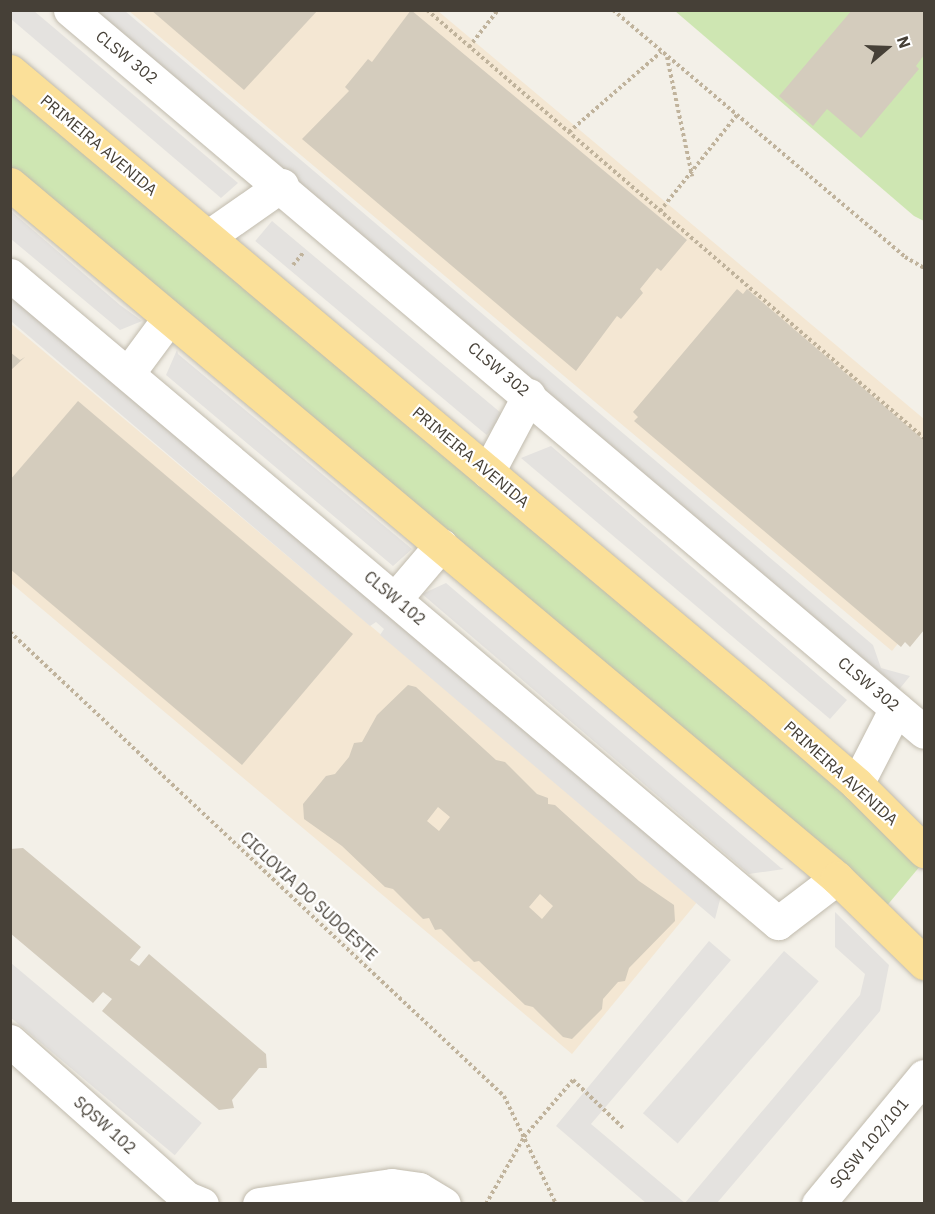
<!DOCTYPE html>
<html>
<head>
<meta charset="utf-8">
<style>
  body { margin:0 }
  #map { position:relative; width:935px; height:1214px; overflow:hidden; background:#f3f0e8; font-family:"IBM Plex Sans",sans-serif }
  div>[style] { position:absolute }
  .commercial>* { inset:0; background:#f4e7d3 }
  .green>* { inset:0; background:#cee6b2; transform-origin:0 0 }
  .parking>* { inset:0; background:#e4e2df; transform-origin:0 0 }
  .building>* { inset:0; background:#d4ccbd }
  .path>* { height:4px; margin-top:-2px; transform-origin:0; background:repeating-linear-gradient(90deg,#c0b39c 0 3px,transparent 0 6px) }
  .roads { filter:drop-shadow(0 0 2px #c1bbad) drop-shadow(0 0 2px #c1bbad) }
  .minor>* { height:33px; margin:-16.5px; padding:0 16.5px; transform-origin:16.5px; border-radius:16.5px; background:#fff }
  .major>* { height:33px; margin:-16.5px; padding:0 16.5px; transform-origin:16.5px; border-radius:16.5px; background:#fbe099 }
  span { translate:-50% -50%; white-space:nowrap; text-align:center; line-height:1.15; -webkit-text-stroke:4.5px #fff; paint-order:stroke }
  .street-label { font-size:16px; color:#464037 }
  .frame { position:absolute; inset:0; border:12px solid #464037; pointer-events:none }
  .north { position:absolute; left:857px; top:18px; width:60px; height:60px; -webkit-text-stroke:4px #fff; paint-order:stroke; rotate:71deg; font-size:16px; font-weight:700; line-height:24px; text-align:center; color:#464037 }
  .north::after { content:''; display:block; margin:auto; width:21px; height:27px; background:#464037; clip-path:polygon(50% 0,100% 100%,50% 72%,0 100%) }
</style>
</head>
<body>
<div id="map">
  <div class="commercial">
    <i style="clip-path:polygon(129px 11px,438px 11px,924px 419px,924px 611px,892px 651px)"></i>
    <i style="clip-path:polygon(10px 323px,698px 901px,572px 1054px,11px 583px)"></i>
  </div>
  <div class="green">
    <i style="clip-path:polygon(675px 11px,924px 11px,924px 221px,914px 216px)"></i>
    <i style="left:10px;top:87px;width:1198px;height:63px;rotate:40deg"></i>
  </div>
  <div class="parking">
    <i style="clip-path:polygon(11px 10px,34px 11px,238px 183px,221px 198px,11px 19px)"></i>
    <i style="clip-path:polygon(82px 11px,125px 11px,873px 645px,881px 668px,910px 676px,893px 697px)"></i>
    <i style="clip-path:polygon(11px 211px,120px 305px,142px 321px,120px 330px,11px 239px)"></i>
    <i style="left:272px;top:221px;width:302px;height:26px;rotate:40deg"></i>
    <i style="clip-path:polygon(10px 292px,722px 892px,715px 919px,380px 635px,384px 629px,376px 622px,370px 626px,11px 321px)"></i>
    <i style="clip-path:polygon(177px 350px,178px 354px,412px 549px,393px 566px,166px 375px)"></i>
    <i style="clip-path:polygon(551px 446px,847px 700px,830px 719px,521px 458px)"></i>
    <i style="clip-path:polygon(446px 583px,781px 868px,784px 869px,749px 874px,422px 594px)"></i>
    <i style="clip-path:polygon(835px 912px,889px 965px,880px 1011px,717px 1203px,646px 1203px,556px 1126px,709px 941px,731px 960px,591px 1124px,685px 1203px,860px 995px,865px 974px,835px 947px)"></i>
    <i style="left:784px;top:951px;width:46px;height:215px;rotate:41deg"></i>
    <i style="left:11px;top:963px;width:249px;height:42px;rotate:40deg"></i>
  </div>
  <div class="building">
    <i style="clip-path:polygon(151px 10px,318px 10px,244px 90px)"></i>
    <i style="clip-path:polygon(411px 10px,687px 240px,661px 271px,657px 268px,640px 289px,643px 293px,621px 319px,617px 316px,576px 371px,302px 139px,349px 91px,345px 87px,368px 59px,372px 62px)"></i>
    <i style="clip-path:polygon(852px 10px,924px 10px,924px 55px,916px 66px,919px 69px,861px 138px,827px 109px,813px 126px,779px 96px)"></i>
    <i style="clip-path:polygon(737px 289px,743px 294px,747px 289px,924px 440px,924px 630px,910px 647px,905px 642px,901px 647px,634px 421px,638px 417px,633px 412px)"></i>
    <i style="clip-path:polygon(10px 352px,20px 360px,25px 357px,10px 371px)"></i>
    <i style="clip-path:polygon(78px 401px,353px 634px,242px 765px,10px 569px,10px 480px)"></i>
    <i style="clip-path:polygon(evenodd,408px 685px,416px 687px,496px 760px,505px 762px,537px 794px,548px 798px,548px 804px,555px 805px,639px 881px,674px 905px,675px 921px,629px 968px,625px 981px,618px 982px,603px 999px,602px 1009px,572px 1039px,563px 1037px,533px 1007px,525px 1005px,479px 961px,474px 962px,441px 929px,435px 930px,429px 918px,423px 919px,393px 889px,385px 887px,342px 846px,304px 819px,303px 804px,326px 776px,335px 774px,349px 757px,354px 743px,362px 742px,377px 715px,408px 685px,438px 807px,450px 817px,439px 831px,427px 821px,438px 807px,408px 685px,540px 894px,553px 906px,542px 919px,529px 907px,540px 894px)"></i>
    <i style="clip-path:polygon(23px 848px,141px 947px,130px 960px,139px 966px,149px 954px,266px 1054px,267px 1068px,259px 1068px,232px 1100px,234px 1108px,219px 1110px,102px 1011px,112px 999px,103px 992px,93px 1003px,10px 933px,10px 849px)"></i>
  </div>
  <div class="path">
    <i style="left:427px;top:10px;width:656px;rotate:40.73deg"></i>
    <i style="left:613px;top:10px;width:382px;rotate:40.2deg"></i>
    <i style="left:905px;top:257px;width:22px;rotate:30deg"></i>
    <i style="left:469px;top:47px;width:47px;rotate:-51.9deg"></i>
    <i style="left:667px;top:57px;width:122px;rotate:78.1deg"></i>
    <i style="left:569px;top:132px;width:122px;rotate:-41deg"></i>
    <i style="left:660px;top:211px;width:123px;rotate:-51.3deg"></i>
    <i style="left:293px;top:265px;width:17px;rotate:-50deg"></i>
    <i style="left:10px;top:632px;width:678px;rotate:43.21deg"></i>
    <i style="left:504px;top:1096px;width:120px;rotate:64.3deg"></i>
    <i style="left:486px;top:1204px;width:77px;rotate:-60.4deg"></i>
    <i style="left:524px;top:1137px;width:75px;rotate:-49.3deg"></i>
    <i style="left:573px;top:1080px;width:69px;rotate:43.8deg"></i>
  </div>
  <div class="roads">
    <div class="minor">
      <i style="left:70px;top:10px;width:1118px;rotate:40.21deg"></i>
      <i style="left:209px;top:236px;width:89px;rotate:-34.9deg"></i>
      <i style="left:10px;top:275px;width:1005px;rotate:40.16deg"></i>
      <i style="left:778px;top:923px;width:74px;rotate:-37.3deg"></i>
      <i style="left:129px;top:372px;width:67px;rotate:-53.5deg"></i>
      <i style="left:488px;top:472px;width:87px;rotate:-62deg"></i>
      <i style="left:395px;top:599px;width:71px;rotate:-49.6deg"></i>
      <i style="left:857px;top:784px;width:85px;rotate:-62.8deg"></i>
      <i style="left:10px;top:1041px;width:237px;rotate:41.6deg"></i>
      <i style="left:187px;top:1198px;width:16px;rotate:22deg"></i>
      <i style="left:259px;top:1204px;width:134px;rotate:-8.1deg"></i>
      <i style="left:392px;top:1185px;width:27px;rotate:8deg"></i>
      <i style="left:419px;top:1189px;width:29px;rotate:31deg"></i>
      <i style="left:818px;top:1204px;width:166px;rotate:-50.4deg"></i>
    </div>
    <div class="major">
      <i style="left:10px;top:71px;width:971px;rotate:39.99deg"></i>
      <i style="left:754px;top:695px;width:136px;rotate:40.8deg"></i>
      <i style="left:857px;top:784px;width:95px;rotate:45deg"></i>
      <i style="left:10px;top:184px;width:1080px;rotate:40deg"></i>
      <i style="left:837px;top:878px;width:122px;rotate:44.3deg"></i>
    </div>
  </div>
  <div class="street-label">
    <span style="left:127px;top:57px;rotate:39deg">CLSW 302</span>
    <span style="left:99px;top:145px;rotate:40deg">PRIMEIRA AVENIDA</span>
    <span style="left:499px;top:369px;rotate:40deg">CLSW 302</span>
    <span style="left:471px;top:457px;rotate:40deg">PRIMEIRA AVENIDA</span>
    <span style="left:395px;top:598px;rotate:40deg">CLSW 102</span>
    <span style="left:869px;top:684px;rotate:40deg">CLSW 302</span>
    <span style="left:841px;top:773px;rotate:42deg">PRIMEIRA AVENIDA</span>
    <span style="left:309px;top:896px;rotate:43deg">CICLOVIA DO SUDOESTE</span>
    <span style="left:105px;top:1125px;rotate:42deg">SQSW 102</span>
    <span style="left:869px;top:1143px;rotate:-50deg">SQSW 102/101</span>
  </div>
  <div class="frame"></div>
  <div class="north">N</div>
</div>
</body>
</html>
